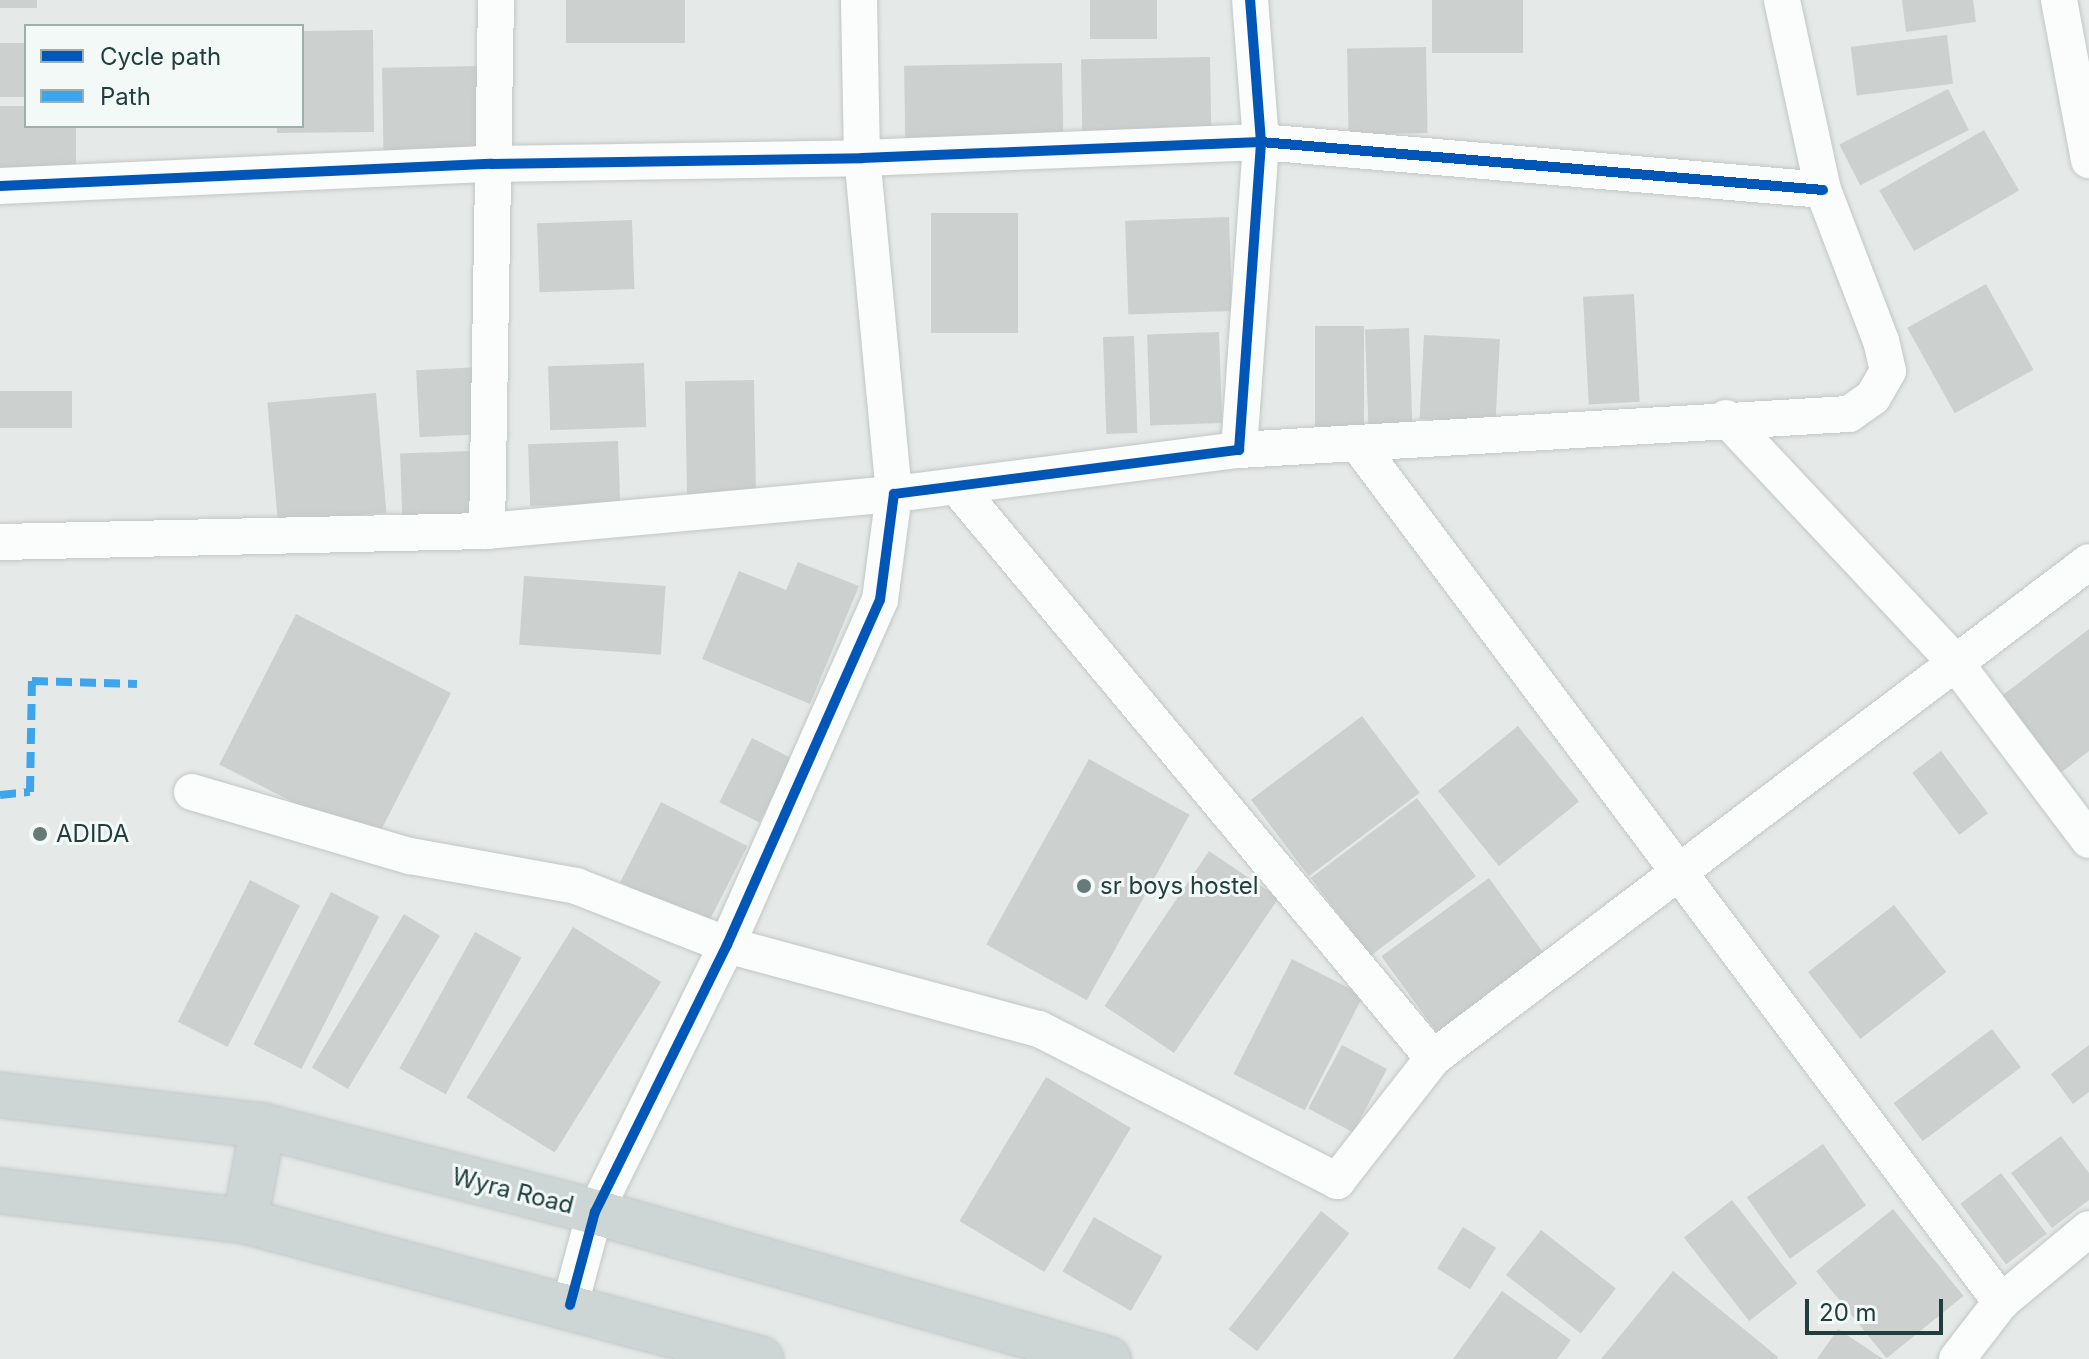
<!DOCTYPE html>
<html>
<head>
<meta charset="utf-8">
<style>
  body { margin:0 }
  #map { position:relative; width:2089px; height:1359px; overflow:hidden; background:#e5eae9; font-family:Inter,sans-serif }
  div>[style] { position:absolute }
  .building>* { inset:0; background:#ccd1d0; transform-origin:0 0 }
  .roads { filter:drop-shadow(0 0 2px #c2c7c6) drop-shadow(0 0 2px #c2c7c6) }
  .minor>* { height:36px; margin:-18px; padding:0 18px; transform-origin:18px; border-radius:18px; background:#fbfcfc }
  .primary>* { height:44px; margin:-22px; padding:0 22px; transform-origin:22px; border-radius:22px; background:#cdd6d5 }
  .quiet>* { height:8px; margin-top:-4px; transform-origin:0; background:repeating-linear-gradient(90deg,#3ea4ec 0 16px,transparent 0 24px) }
  .cycleway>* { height:10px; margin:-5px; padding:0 5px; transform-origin:5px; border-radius:5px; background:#0057b8 }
  .dots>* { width:22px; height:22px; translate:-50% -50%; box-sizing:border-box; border:4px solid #f2f9f7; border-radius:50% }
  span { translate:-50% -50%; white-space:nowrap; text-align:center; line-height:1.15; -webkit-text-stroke:6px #f2f9f7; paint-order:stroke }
  .poi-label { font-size:24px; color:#213e3c }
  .left { translate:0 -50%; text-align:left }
  .street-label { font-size:24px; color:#213e3c }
  .legend { position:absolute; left:24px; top:24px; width:280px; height:104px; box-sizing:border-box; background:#f2f9f7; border:2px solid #9eaeac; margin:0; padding:10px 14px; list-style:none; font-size:24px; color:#213e3c }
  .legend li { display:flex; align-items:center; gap:16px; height:40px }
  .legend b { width:40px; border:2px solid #9eaeac }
  .scale { position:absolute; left:1805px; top:1299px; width:138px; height:36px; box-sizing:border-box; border:4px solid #213e3c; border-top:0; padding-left:10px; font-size:24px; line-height:28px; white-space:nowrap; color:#213e3c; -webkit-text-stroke:6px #f2f9f7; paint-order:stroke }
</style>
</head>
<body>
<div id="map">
  <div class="building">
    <i style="left:0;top:0;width:37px;height:8px"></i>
    <i style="left:566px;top:0;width:119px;height:43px"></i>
    <i style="left:1090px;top:0;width:67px;height:39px"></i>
    <i style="left:1432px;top:0;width:91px;height:53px"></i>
    <i style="clip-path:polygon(1902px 0,1973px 0,1976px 22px,1906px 32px)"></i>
    <i style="clip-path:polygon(373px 30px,374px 132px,277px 133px,277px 126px,302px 126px,302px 31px)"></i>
    <i style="left:1947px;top:35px;width:49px;height:97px;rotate:83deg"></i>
    <i style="left:26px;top:43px;width:54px;height:26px;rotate:90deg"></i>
    <i style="left:1426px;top:47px;width:86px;height:79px;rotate:89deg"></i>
    <i style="left:1210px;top:57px;width:79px;height:129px;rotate:89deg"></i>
    <i style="left:1062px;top:63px;width:72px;height:158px;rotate:89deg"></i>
    <i style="left:483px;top:66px;width:90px;height:101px;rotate:89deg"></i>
    <i style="left:1948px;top:89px;width:46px;height:122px;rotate:63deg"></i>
    <i style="clip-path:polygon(0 106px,26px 106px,26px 126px,76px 126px,76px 173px,0 174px)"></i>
    <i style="left:1984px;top:130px;width:70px;height:121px;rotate:60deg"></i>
    <i style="left:931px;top:213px;width:87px;height:120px"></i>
    <i style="left:1229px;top:217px;width:94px;height:104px;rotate:88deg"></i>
    <i style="left:632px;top:220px;width:69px;height:95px;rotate:88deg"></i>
    <i style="left:1986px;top:284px;width:98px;height:90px;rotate:61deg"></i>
    <i style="left:1634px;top:294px;width:108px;height:51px;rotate:87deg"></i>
    <i style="left:1315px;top:326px;width:49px;height:112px"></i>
    <i style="left:1409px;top:328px;width:102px;height:44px;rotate:88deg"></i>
    <i style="left:1219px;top:332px;width:91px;height:72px;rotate:88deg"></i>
    <i style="left:1424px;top:335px;width:76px;height:84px;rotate:3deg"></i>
    <i style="left:1134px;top:336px;width:97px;height:31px;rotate:88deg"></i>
    <i style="left:644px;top:363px;width:64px;height:96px;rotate:88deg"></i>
    <i style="left:499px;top:366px;width:67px;height:83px;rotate:87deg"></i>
    <i style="left:754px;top:380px;width:116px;height:69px;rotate:89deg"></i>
    <i style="left:0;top:391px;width:72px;height:37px"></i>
    <i style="left:376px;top:393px;width:120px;height:109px;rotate:85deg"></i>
    <i style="left:618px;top:441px;width:62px;height:90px;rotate:88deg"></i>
    <i style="left:499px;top:450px;width:63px;height:99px;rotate:88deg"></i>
    <i style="clip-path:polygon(798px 562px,859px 586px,810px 704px,702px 659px,739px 571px,786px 590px)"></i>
    <i style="left:524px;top:576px;width:142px;height:69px;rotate:4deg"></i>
    <i style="left:296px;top:614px;width:174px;height:169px;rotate:27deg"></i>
    <i style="clip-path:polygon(2089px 629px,2089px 751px,2054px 778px,1995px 701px)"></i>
    <i style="left:1362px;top:716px;width:96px;height:139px;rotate:53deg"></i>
    <i style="left:1518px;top:726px;width:97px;height:103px;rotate:51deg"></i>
    <i style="left:752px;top:738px;width:45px;height:72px;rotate:27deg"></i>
    <i style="left:1941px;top:751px;width:78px;height:36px;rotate:53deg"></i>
    <i style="left:1089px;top:759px;width:115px;height:212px;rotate:29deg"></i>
    <i style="left:1417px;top:798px;width:98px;height:133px;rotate:53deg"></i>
    <i style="left:661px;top:802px;width:97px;height:90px;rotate:27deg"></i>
    <i style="left:1209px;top:851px;width:84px;height:187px;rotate:34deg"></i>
    <i style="left:1489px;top:878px;width:99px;height:133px;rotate:54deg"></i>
    <i style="left:250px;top:880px;width:56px;height:159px;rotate:27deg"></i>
    <i style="left:331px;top:892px;width:54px;height:171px;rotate:27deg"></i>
    <i style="left:1894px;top:905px;width:85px;height:109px;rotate:52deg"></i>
    <i style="left:404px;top:914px;width:42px;height:179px;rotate:31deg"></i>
    <i style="left:573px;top:927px;width:104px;height:201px;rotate:32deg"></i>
    <i style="left:475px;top:932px;width:53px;height:156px;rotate:29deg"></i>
    <i style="left:1292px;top:959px;width:80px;height:129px;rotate:27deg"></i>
    <i style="left:1992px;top:1029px;width:48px;height:123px;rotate:53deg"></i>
    <i style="left:1342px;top:1045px;width:51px;height:72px;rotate:28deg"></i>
    <i style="clip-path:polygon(2089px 1045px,2089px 1092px,2073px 1104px,2051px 1074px)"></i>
    <i style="left:1046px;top:1077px;width:99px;height:168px;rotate:31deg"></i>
    <i style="clip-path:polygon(2061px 1136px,2089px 1173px,2089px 1200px,2052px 1228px,2011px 1173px)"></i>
    <i style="left:1823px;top:1144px;width:75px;height:93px;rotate:55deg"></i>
    <i style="left:2001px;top:1173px;width:76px;height:51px;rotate:53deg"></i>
    <i style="left:1732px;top:1200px;width:106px;height:61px;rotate:52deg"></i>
    <i style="left:1893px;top:1209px;width:112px;height:99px;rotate:51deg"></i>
    <i style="left:1321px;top:1211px;width:36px;height:150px;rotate:38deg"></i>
    <i style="left:1094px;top:1217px;width:79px;height:63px;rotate:30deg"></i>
    <i style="left:1463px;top:1227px;width:39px;height:49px;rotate:32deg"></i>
    <i style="left:1541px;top:1230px;width:95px;height:57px;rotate:38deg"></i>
    <i style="clip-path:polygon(1673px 1271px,1778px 1357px,1777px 1359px,1601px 1359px)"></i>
    <i style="clip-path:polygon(1502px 1291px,1571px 1340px,1557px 1359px,1453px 1359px)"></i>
    <i style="clip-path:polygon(1838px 1329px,1883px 1359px,1817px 1359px)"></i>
  </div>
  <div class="roads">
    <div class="minor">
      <i style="left:2059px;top:0;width:163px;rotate:79.4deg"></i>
      <i style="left:0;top:186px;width:491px;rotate:-2.6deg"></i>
      <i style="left:491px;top:164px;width:371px;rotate:-0.9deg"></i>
      <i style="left:862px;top:158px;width:399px;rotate:-2.3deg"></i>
      <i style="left:1261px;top:142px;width:564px;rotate:4.88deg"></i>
      <i style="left:1726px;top:418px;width:333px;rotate:46.8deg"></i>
      <i style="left:1954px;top:661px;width:224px;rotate:53deg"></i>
      <i style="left:1360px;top:447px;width:1069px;rotate:53.14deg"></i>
      <i style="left:1239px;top:450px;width:611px;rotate:-3.38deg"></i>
      <i style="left:1849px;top:414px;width:29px;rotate:-35deg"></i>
      <i style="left:1873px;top:397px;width:30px;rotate:-60deg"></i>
      <i style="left:1888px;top:371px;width:31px;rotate:-103deg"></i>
      <i style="left:1881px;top:341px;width:162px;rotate:-111deg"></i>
      <i style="left:1823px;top:190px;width:194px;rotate:-102.2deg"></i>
      <i style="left:957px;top:487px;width:743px;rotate:50.18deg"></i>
      <i style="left:1433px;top:1058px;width:822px;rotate:-37.09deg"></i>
      <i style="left:487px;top:531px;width:531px;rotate:-89.03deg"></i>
      <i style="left:0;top:542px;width:487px;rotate:-1.3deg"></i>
      <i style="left:487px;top:531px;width:409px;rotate:-5.2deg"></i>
      <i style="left:894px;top:494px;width:338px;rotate:-95.4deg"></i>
      <i style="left:862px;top:158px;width:158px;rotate:-91.1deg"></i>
      <i style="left:192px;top:792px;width:227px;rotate:16.4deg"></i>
      <i style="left:410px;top:856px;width:169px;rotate:10.2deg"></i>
      <i style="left:576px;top:886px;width:162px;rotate:21.3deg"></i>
      <i style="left:727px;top:945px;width:323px;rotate:15.1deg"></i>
      <i style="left:1039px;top:1029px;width:335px;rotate:27deg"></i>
      <i style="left:1337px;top:1181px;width:156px;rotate:-52deg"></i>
      <i style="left:570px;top:1305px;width:96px;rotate:-75deg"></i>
      <i style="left:595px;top:1212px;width:298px;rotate:-63.7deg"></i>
      <i style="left:727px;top:945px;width:377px;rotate:-66.1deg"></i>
      <i style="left:880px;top:600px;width:107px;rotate:-82.5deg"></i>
      <i style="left:894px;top:494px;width:348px;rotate:-7.3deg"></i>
      <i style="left:1239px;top:450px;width:309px;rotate:-85.9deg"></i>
      <i style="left:1261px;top:142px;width:142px;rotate:-94.4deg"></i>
      <i style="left:1957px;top:1359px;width:72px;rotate:-52.3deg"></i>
      <i style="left:2001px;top:1302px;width:114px;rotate:-39.7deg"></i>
    </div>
    <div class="primary">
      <i style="left:0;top:1095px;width:265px;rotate:6.7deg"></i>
      <i style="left:263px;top:1126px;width:343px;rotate:14.5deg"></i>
      <i style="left:595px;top:1212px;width:534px;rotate:15.99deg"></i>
      <i style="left:0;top:1191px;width:247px;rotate:7deg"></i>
      <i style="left:245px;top:1221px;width:534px;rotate:14.97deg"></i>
      <i style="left:245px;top:1221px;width:97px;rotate:-79.3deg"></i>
    </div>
  </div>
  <div class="quiet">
    <i style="left:0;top:795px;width:30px;rotate:-6deg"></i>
    <i style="left:30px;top:792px;width:111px;rotate:-89deg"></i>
    <i style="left:32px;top:681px;width:105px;rotate:1.6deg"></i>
  </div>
  <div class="cycleway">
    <i style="left:0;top:186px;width:491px;rotate:-2.6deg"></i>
    <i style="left:491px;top:164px;width:371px;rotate:-0.9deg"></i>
    <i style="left:862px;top:158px;width:399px;rotate:-2.3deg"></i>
    <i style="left:1261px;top:142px;width:564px;rotate:4.88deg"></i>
    <i style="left:570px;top:1305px;width:96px;rotate:-75deg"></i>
    <i style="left:595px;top:1212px;width:298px;rotate:-63.7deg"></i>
    <i style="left:727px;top:945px;width:377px;rotate:-66.1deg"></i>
    <i style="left:880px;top:600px;width:107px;rotate:-82.5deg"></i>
    <i style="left:894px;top:494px;width:348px;rotate:-7.3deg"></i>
    <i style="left:1239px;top:450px;width:309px;rotate:-85.9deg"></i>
    <i style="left:1261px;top:142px;width:142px;rotate:-94.4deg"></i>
  </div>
  <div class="dots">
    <i style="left:40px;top:834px;background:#667a79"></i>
    <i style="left:1084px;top:886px;background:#667a79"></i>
  </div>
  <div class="poi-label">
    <span class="left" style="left:56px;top:834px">ADIDA</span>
    <span class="left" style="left:1100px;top:886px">sr boys hostel</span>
  </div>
  <div class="street-label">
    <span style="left:513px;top:1191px;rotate:14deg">Wyra Road</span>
  </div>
  <ul class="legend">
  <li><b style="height:10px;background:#0057b8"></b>Cycle path</li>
  <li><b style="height:10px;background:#3ea4ec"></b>Path</li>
  </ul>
  <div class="scale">20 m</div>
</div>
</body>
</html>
